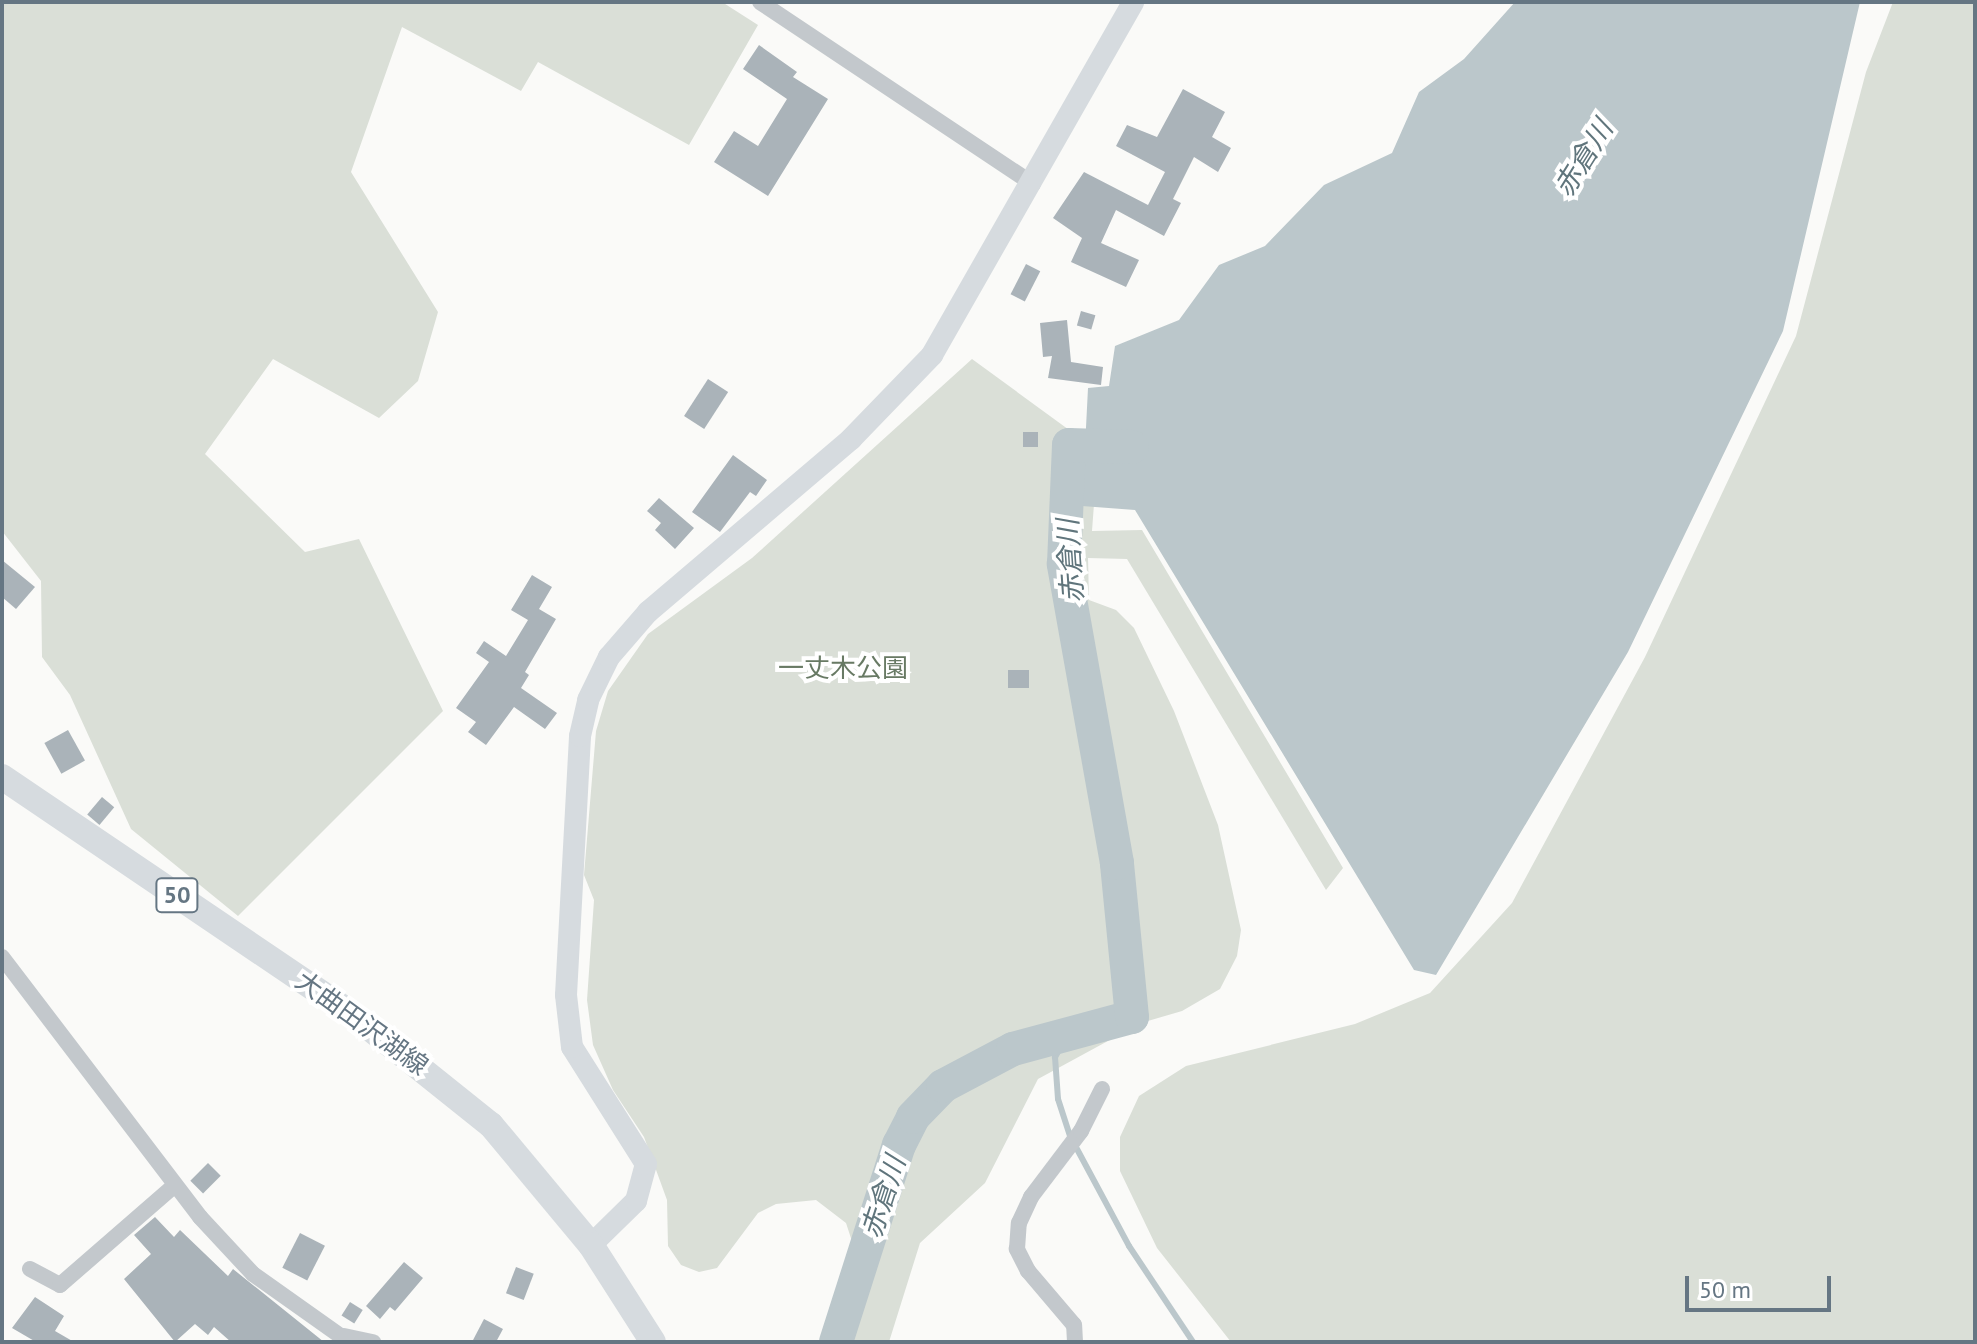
<!DOCTYPE html>
<html>
<head>
<meta charset="utf-8">
<style>
  body { margin:0 }
  #map { position:relative; width:1977px; height:1344px; overflow:hidden; background:#fafaf8; font-family:"PT Sans","Noto Sans JP",sans-serif }
  div>[style] { position:absolute }
  .green>* { inset:0; background:#dadfd7 }
  .water>* { inset:0; background:#bbc7cb }
  .stream>* { height:6px; margin:-3px; padding:0 3px; transform-origin:3px; border-radius:3px; background:#bbc7cb }
  .river>* { height:34px; margin:-17px; padding:0 17px; transform-origin:17px; border-radius:17px; background:#bbc7cb }
  .building>* { inset:0; background:#aab3b9; transform-origin:0 0 }
  .street>* { height:16px; margin:-8px; padding:0 8px; transform-origin:8px; border-radius:8px; background:#c3c8cc }
  .secondary>* { height:22px; margin:-11px; padding:0 11px; transform-origin:11px; border-radius:11px; background:#d6dbdf }
  .primary>* { height:26px; margin:-13px; padding:0 13px; transform-origin:13px; border-radius:13px; background:#d6dbdf }
  span { translate:-50% -50%; white-space:nowrap; text-align:center; line-height:1.15; -webkit-text-stroke:8px #fff; paint-order:stroke }
  .shield-label span { padding:2px 6px; background:#fff; border:2px solid; border-radius:6px; -webkit-text-stroke-width:0 }
  .shield-label { font-size:24px; color:#657683; font-weight:700 }
  .park-label { font-size:26px; color:#687a64 }
  .street-label { font-size:26px; color:#657683 }
  .water-label { font-size:28px; color:#60757c; font-style:italic }
  .frame { position:absolute; inset:0; border:4px solid #657683; pointer-events:none }
  .scale { position:absolute; left:1685px; top:1276px; width:146px; height:36px; box-sizing:border-box; border:4px solid #657683; border-top:0; padding-left:10px; font-size:24px; line-height:28px; white-space:nowrap; color:#657683; -webkit-text-stroke:6px #fff; paint-order:stroke }
</style>
</head>
<body>
<div id="map">
  <div class="green">
    <i style="clip-path:polygon(2px 2px,722px 2px,758px 25px,689px 145px,538px 62px,521px 91px,402px 27px,351px 172px,438px 312px,418px 381px,379px 418px,273px 359px,205px 454px,305px 552px,359px 539px,443px 711px,238px 916px,131px 829px,70px 695px,42px 657px,41px 581px,2px 531px)"></i>
    <i style="clip-path:polygon(1893px 2px,1975px 2px,1975px 1342px,1231px 1342px,1157px 1248px,1120px 1171px,1120px 1137px,1139px 1096px,1186px 1066px,1355px 1024px,1430px 993px,1512px 903px,1645px 657px,1796px 336px,1866px 72px)"></i>
    <i style="clip-path:polygon(972px 359px,1098px 451px,1092px 531px,1142px 530px,1343px 868px,1326px 890px,1127px 559px,1088px 558px,1089px 600px,1116px 610px,1134px 628px,1174px 711px,1218px 825px,1241px 930px,1237px 956px,1220px 989px,1182px 1011px,1141px 1023px,1038px 1079px,985px 1183px,920px 1243px,889px 1342px,853px 1342px,863px 1275px,846px 1223px,816px 1200px,776px 1204px,758px 1213px,717px 1268px,699px 1272px,681px 1265px,668px 1246px,667px 1200px,644px 1137px,613px 1090px,593px 1045px,587px 1000px,594px 900px,584px 875px,596px 731px,608px 691px,648px 634px,752px 558px)"></i>
  </div>
  <div class="water">
    <i style="clip-path:polygon(1515px 2px,1860px 2px,1783px 331px,1628px 652px,1436px 975px,1414px 970px,1135px 510px,1082px 506px,1088px 388px,1109px 386px,1115px 346px,1179px 320px,1219px 265px,1265px 246px,1324px 185px,1392px 153px,1419px 92px,1464px 59px)"></i>
  </div>
  <div class="stream">
    <i style="left:1069px;top:1032px;width:29px;rotate:119deg"></i>
    <i style="left:1055px;top:1057px;width:42px;rotate:85.9deg"></i>
    <i style="left:1058px;top:1099px;width:39px;rotate:72deg"></i>
    <i style="left:1077px;top:1149px;width:110px;rotate:61.8deg"></i>
    <i style="left:1129px;top:1246px;width:115px;rotate:56.3deg"></i>
  </div>
  <div class="river">
    <i style="left:836px;top:1342px;width:207px;rotate:-72.3deg"></i>
    <i style="left:899px;top:1145px;width:31px;rotate:-63deg"></i>
    <i style="left:913px;top:1117px;width:43px;rotate:-45.9deg"></i>
    <i style="left:943px;top:1086px;width:79px;rotate:-27.9deg"></i>
    <i style="left:1013px;top:1049px;width:123px;rotate:-15.1deg"></i>
    <i style="left:1132px;top:1017px;width:155px;rotate:-95.6deg"></i>
    <i style="left:1117px;top:863px;width:304px;rotate:-100.1deg"></i>
    <i style="left:1064px;top:564px;width:119px;rotate:-87.6deg"></i>
    <i style="left:1069px;top:445px;width:63px;rotate:1.8deg"></i>
  </div>
  <div class="building">
    <i style="clip-path:polygon(759px 45px,797px 72px,793px 77px,828px 99px,768px 196px,714px 162px,734px 131px,758px 146px,787px 99px,743px 69px)"></i>
    <i style="clip-path:polygon(1183px 89px,1225px 112px,1212px 137px,1231px 148px,1218px 172px,1194px 157px,1173px 199px,1181px 203px,1164px 236px,1116px 210px,1101px 243px,1139px 260px,1126px 287px,1071px 262px,1082px 238px,1053px 218px,1084px 172px,1148px 205px,1165px 172px,1116px 146px,1127px 125px,1157px 137px)"></i>
    <i style="left:1026px;top:264px;width:16px;height:34px;rotate:27deg"></i>
    <i style="left:1081px;top:311px;width:15px;height:15px;rotate:16deg"></i>
    <i style="clip-path:polygon(1067px 320px,1071px 362px,1103px 367px,1101px 385px,1048px 378px,1052px 356px,1043px 357px,1040px 323px)"></i>
    <i style="left:708px;top:379px;width:24px;height:44px;rotate:33deg"></i>
    <i style="left:1023px;top:432px;width:15px;height:15px"></i>
    <i style="clip-path:polygon(733px 455px,767px 480px,756px 496px,750px 492px,720px 532px,692px 512px)"></i>
    <i style="clip-path:polygon(659px 498px,694px 528px,675px 549px,655px 530px,661px 523px,647px 511px)"></i>
    <i style="clip-path:polygon(2px 560px,35px 587px,16px 609px,2px 597px)"></i>
    <i style="clip-path:polygon(532px 575px,552px 587px,539px 609px,556px 619px,525px 672px,529px 675px,521px 688px,557px 713px,545px 729px,514px 707px,486px 745px,468px 732px,476px 722px,456px 708px,489px 662px,476px 653px,484px 641px,506px 656px,528px 620px,511px 610px)"></i>
    <i style="left:1008px;top:670px;width:21px;height:18px"></i>
    <i style="left:68px;top:730px;width:35px;height:27px;rotate:61deg"></i>
    <i style="left:102px;top:797px;width:16px;height:23px;rotate:40deg"></i>
    <i style="left:208px;top:1163px;width:18px;height:25px;rotate:45deg"></i>
    <i style="clip-path:polygon(155px 1217px,174px 1237px,180px 1230px,228px 1276px,233px 1269px,324px 1342px,231px 1342px,214px 1327px,208px 1335px,195px 1324px,175px 1342px,124px 1279px,151px 1254px,134px 1235px)"></i>
    <i style="left:300px;top:1233px;width:28px;height:39px;rotate:27deg"></i>
    <i style="clip-path:polygon(404px 1262px,423px 1278px,395px 1311px,390px 1307px,380px 1319px,366px 1306px)"></i>
    <i style="left:516px;top:1267px;width:19px;height:28px;rotate:21deg"></i>
    <i style="clip-path:polygon(35px 1297px,64px 1316px,55px 1331px,74px 1342px,36px 1342px,12px 1328px)"></i>
    <i style="left:350px;top:1302px;width:15px;height:16px;rotate:32deg"></i>
    <i style="clip-path:polygon(484px 1319px,503px 1329px,496px 1342px,472px 1342px)"></i>
  </div>
  <div class="street">
    <i style="left:760px;top:2px;width:328px;rotate:33.7deg"></i>
    <i style="left:2px;top:957px;width:327px;rotate:52.7deg"></i>
    <i style="left:200px;top:1217px;width:78px;rotate:47.1deg"></i>
    <i style="left:253px;top:1274px;width:118px;rotate:35.3deg"></i>
    <i style="left:30px;top:1269px;width:34px;rotate:28deg"></i>
    <i style="left:60px;top:1285px;width:152px;rotate:-41deg"></i>
    <i style="left:344px;top:1336px;width:30px;rotate:12deg"></i>
    <i style="left:1075px;top:1342px;width:17px;rotate:-93deg"></i>
    <i style="left:1074px;top:1325px;width:71px;rotate:-130.4deg"></i>
    <i style="left:1028px;top:1271px;width:25px;rotate:-117deg"></i>
    <i style="left:1017px;top:1249px;width:26px;rotate:-86deg"></i>
    <i style="left:1019px;top:1223px;width:29px;rotate:-65deg"></i>
    <i style="left:1031px;top:1197px;width:83px;rotate:-52.9deg"></i>
    <i style="left:1081px;top:1131px;width:47px;rotate:-63.4deg"></i>
  </div>
  <div class="secondary">
    <i style="left:591px;top:1245px;width:63px;rotate:-44.4deg"></i>
    <i style="left:636px;top:1201px;width:38px;rotate:-75deg"></i>
    <i style="left:646px;top:1164px;width:138px;rotate:-122.3deg"></i>
    <i style="left:572px;top:1047px;width:52px;rotate:-96.6deg"></i>
    <i style="left:566px;top:995px;width:259px;rotate:-86.9deg"></i>
    <i style="left:580px;top:736px;width:37px;rotate:-77deg"></i>
    <i style="left:588px;top:700px;width:48px;rotate:-64deg"></i>
    <i style="left:609px;top:657px;width:60px;rotate:-49.1deg"></i>
    <i style="left:648px;top:612px;width:267px;rotate:-40.4deg"></i>
    <i style="left:851px;top:439px;width:117px;rotate:-46deg"></i>
    <i style="left:932px;top:355px;width:406px;rotate:-60.3deg"></i>
  </div>
  <div class="primary">
    <i style="left:2px;top:777px;width:421px;rotate:34.1deg"></i>
    <i style="left:351px;top:1013px;width:179px;rotate:38.7deg"></i>
    <i style="left:491px;top:1125px;width:156px;rotate:50.2deg"></i>
    <i style="left:591px;top:1245px;width:115px;rotate:57.4deg"></i>
  </div>
  <div class="shield-label">
    <span style="left:177px;top:895px">50</span>
  </div>
  <div class="park-label">
    <span style="left:843px;top:668px">一丈木公園</span>
  </div>
  <div class="street-label">
    <span style="left:362px;top:1023px;rotate:36deg">大曲田沢湖線</span>
  </div>
  <div class="water-label">
    <span style="left:1583px;top:158px;rotate:-58deg">赤倉川</span>
    <span style="left:1070px;top:561px;rotate:-94deg">赤倉川</span>
    <span style="left:883px;top:1197px;rotate:-72deg">赤倉川</span>
  </div>
  <div class="frame"></div>
  <div class="scale">50 m</div>
</div>
</body>
</html>
